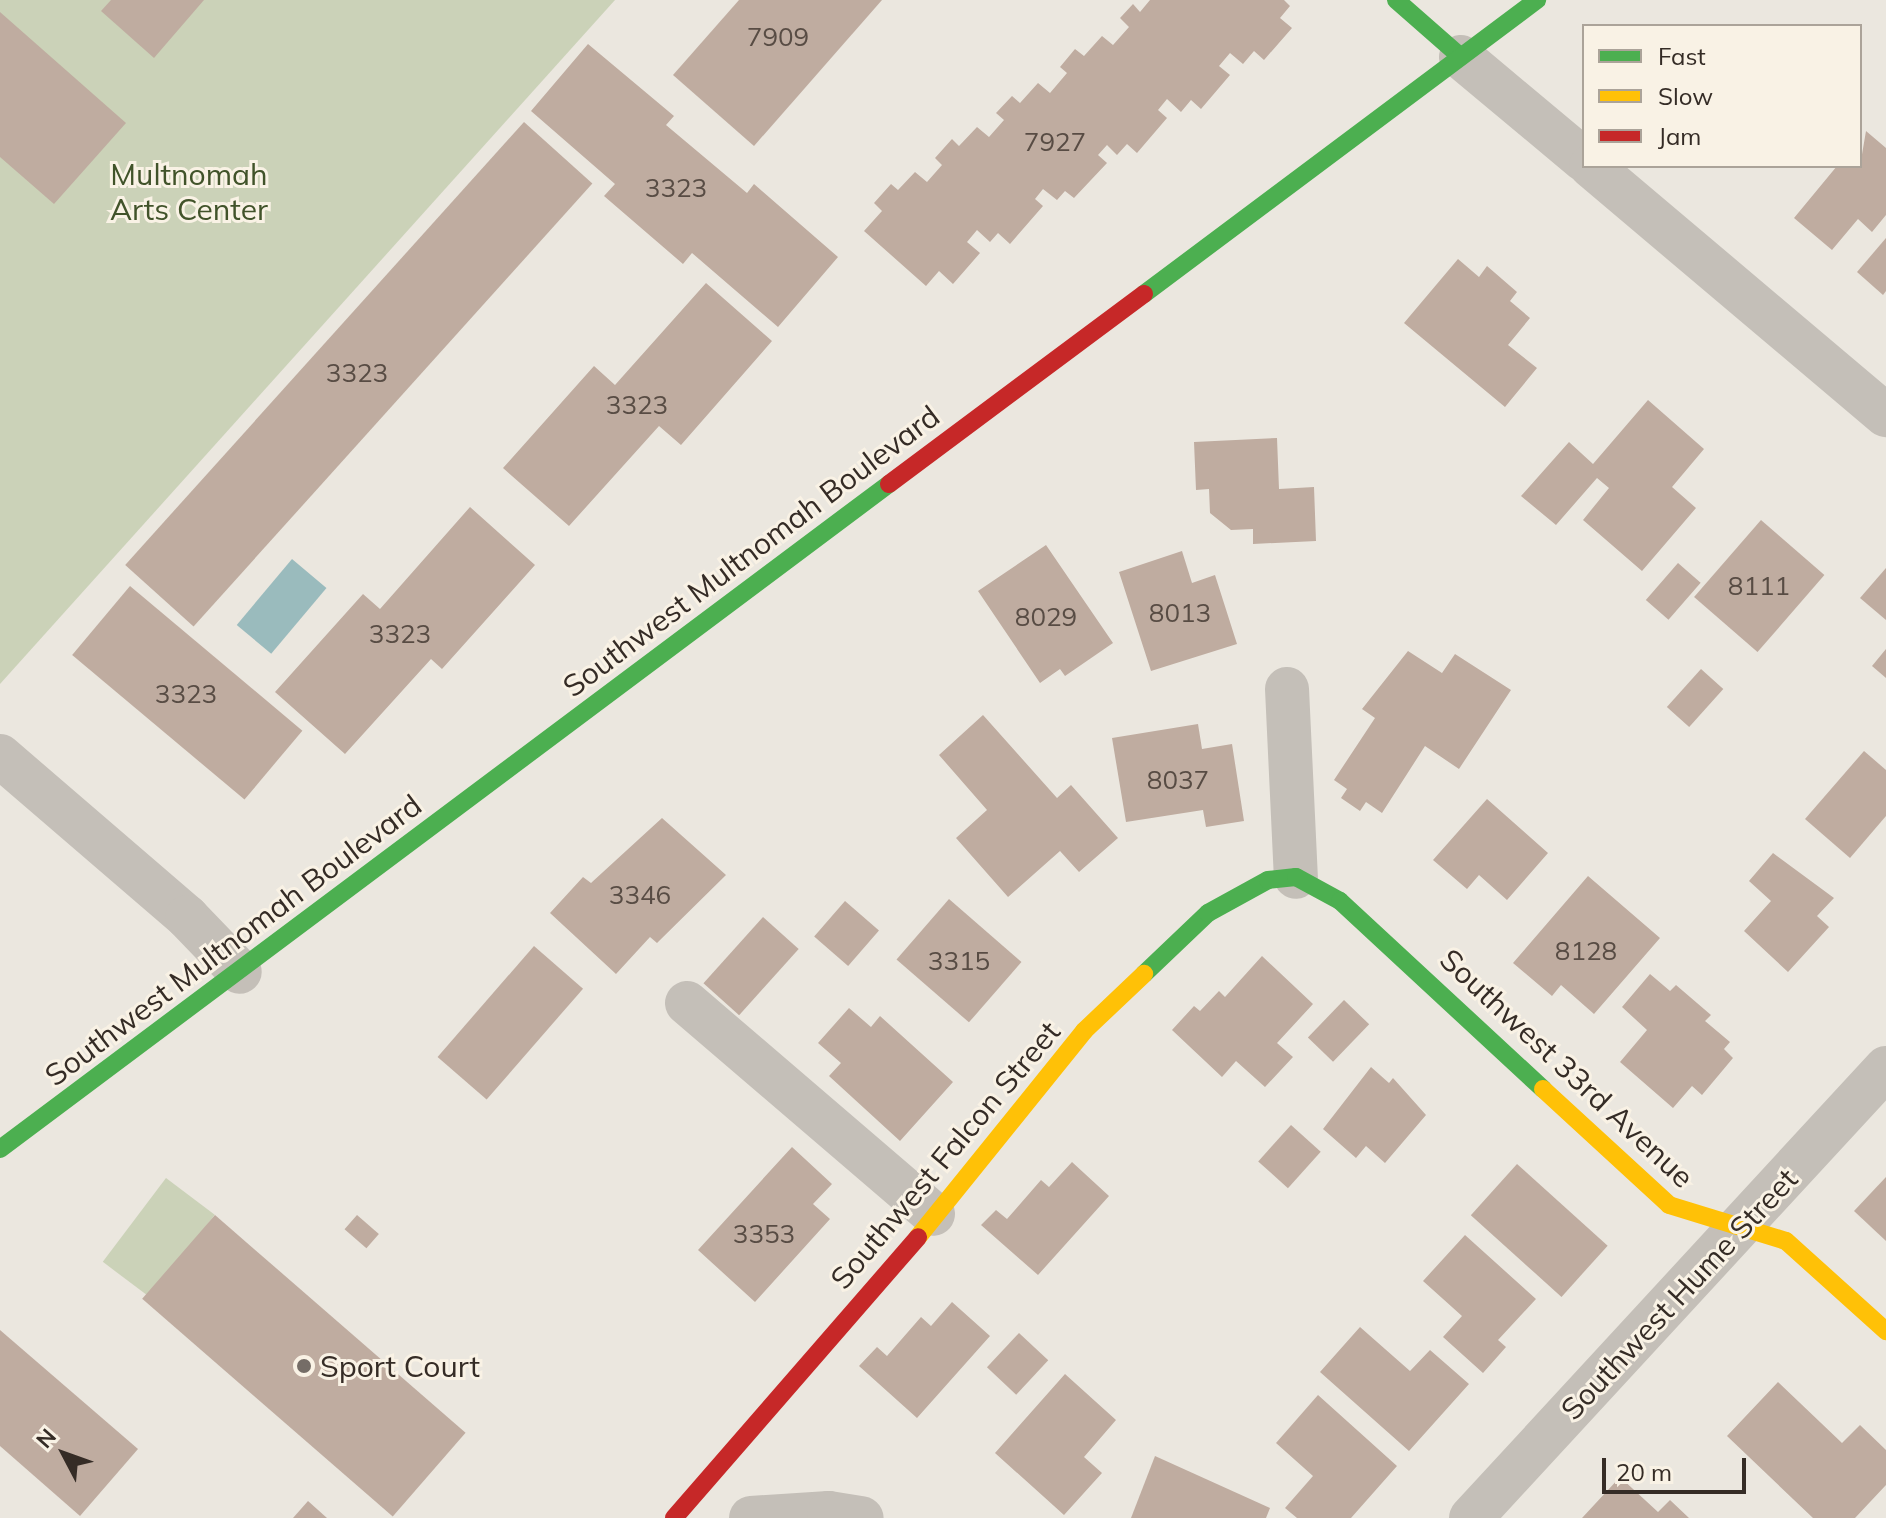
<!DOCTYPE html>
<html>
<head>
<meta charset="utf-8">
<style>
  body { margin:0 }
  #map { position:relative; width:1886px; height:1518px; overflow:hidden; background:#ebe7df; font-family:Mulish,sans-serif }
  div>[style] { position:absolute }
  .green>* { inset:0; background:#cbd2b8; transform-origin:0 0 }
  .water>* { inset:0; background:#9abbbd; transform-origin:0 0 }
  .building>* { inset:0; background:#bfaca0; transform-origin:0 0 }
  .street>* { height:44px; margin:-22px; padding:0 22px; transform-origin:22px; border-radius:22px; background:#c4bfb8 }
  .fast>* { height:18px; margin:-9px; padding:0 9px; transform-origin:9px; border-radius:9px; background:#4caf50 }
  .slow>* { height:18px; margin:-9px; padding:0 9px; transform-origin:9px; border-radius:9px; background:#ffc107 }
  .jam>* { height:18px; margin:-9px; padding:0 9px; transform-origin:9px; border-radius:9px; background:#c62828 }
  .dots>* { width:22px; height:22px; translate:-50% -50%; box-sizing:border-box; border:4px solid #f9f2e5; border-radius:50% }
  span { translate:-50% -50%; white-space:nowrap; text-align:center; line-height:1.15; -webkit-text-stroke:6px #f9f2e5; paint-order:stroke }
  .number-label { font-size:26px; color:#584c44 }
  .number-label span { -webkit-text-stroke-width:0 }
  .park-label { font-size:30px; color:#41532a }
  .street-label { font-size:30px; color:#352c26 }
  .poi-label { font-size:30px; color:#352c26 }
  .left { translate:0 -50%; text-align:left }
  .legend { position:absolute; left:1582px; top:24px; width:280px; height:144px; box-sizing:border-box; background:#f9f2e5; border:2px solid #aba399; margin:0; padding:10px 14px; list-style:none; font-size:24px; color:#352c26 }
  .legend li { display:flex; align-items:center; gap:16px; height:40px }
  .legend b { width:40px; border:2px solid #aba399 }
  .north { position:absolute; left:24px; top:1414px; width:80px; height:80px; -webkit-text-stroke:6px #f9f2e5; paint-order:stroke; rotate:311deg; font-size:22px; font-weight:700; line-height:32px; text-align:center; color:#352c26 }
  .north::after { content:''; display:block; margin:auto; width:28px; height:36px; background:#352c26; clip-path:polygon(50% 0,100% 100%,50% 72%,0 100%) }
  .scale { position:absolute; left:1602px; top:1458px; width:144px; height:36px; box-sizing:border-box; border:4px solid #352c26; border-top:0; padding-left:10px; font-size:24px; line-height:28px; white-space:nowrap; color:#352c26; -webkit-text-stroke:6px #f9f2e5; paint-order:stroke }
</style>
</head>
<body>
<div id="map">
  <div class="green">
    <i style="clip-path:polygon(0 0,615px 0,0 684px)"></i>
    <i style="left:166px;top:1178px;width:61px;height:105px;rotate:37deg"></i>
  </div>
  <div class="water">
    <i style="left:292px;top:559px;width:45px;height:86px;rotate:40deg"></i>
  </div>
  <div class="building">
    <i style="clip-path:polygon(111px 0,204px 0,154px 58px,101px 11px)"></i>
    <i style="clip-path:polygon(739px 0,882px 0,754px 146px,673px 75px)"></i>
    <i style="clip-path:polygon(1150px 0,1284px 0,1290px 6px,1280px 18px,1292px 28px,1264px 60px,1254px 51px,1243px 64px,1230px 53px,1219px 66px,1230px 75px,1201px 109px,1191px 100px,1181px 112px,1167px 99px,1158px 110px,1167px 118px,1137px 153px,1127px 144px,1117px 155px,1107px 145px,1098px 155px,1107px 163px,1074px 198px,1065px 191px,1057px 200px,1043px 189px,1035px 199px,1043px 206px,1010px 244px,998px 233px,990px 242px,977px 230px,967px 242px,980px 253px,953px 284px,939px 271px,926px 286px,864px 231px,882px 211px,874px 203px,891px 184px,898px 190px,915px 172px,927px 182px,942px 165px,935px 158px,952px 139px,959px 146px,977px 127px,989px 137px,1004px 120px,996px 113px,1012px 96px,1020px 103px,1038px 83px,1050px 93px,1067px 73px,1060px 67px,1075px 49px,1084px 56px,1102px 36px,1113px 45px,1129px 27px,1120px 18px,1133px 4px,1140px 12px)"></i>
    <i style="clip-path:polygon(0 12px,126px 123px,54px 204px,0 157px)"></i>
    <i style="clip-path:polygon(588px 44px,674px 116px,666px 125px,747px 193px,754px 184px,838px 257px,778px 327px,692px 253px,683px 264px,604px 196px,615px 184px,531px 111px)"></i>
    <i style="left:524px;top:122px;width:92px;height:596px;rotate:42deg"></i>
    <i style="clip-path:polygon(1866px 131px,1886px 148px,1886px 215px,1872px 232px,1858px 219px,1832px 250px,1794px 218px,1837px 166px,1860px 166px)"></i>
    <i style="clip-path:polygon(1886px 238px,1886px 291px,1883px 295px,1857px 272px)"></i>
    <i style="clip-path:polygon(1458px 259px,1479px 277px,1487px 266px,1517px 292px,1510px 301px,1530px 318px,1508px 345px,1537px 368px,1505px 407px,1404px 323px)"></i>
    <i style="clip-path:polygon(706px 283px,772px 341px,681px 445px,659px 426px,569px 526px,503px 468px,594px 366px,615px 385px)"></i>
    <i style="clip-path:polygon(1648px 400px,1704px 449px,1672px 487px,1696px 508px,1642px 571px,1583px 520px,1609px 488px,1597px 478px,1556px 525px,1521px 496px,1569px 442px,1593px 464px)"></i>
    <i style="clip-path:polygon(1277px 438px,1279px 489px,1314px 487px,1316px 541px,1253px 544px,1253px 529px,1231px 530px,1210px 513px,1209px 489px,1196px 490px,1194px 442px)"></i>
    <i style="clip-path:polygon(470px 507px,535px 565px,442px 669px,431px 659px,345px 754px,275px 692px,363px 594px,380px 609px)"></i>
    <i style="left:1761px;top:520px;width:84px;height:102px;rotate:41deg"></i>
    <i style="clip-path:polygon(1046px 545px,1113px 643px,1065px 676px,1060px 669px,1040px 683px,978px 591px)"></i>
    <i style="clip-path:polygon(1182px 551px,1192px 583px,1215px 575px,1237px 644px,1151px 671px,1119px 572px)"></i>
    <i style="left:1678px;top:563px;width:30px;height:49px;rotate:41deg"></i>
    <i style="clip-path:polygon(1886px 568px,1886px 620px,1860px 598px)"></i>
    <i style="left:130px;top:586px;width:225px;height:90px;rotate:40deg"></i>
    <i style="clip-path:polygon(1886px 649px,1886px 678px,1872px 666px)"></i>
    <i style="clip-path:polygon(1408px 651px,1442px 673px,1455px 654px,1511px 690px,1459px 769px,1425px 746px,1382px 813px,1366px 802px,1360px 811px,1341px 798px,1347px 789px,1334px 780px,1375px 718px,1362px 709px)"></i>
    <i style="left:1701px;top:669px;width:30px;height:51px;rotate:42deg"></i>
    <i style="clip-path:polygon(983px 715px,1057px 798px,1071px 785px,1118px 838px,1079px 872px,1060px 851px,1008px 897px,956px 838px,987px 810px,939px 755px)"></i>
    <i style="clip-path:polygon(1198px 724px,1202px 749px,1232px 744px,1244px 821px,1206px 827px,1203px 810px,1126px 822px,1112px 738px)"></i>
    <i style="clip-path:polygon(1864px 751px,1886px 770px,1886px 816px,1850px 858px,1805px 819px)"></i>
    <i style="clip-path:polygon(1487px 799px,1548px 853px,1507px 900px,1479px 875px,1467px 889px,1433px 860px)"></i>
    <i style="clip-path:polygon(662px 818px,726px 875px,657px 943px,650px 937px,616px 974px,550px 913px,583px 877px,591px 883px)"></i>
    <i style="clip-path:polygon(1773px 853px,1834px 898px,1817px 916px,1829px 927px,1788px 972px,1744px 931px,1771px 901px,1749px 881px)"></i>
    <i style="clip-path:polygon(1588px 876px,1660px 938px,1594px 1014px,1561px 985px,1552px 996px,1513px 963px)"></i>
    <i style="left:949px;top:899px;width:96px;height:80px;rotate:41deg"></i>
    <i style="left:845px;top:901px;width:45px;height:47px;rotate:41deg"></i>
    <i style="left:763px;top:917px;width:48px;height:89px;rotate:42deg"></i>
    <i style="left:534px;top:946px;width:65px;height:147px;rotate:41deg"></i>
    <i style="clip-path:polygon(1262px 956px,1313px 1004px,1277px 1043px,1293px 1057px,1265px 1087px,1236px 1061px,1222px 1077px,1172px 1030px,1194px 1006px,1200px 1011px,1219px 991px,1225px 997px)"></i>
    <i style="clip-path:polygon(1650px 974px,1670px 991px,1676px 985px,1711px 1015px,1705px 1021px,1730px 1042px,1724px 1049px,1733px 1058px,1702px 1095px,1692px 1086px,1673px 1108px,1620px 1062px,1647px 1030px,1622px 1007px)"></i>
    <i style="left:1344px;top:1000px;width:35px;height:52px;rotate:44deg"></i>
    <i style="clip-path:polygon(849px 1008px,871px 1027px,880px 1016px,953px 1082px,900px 1141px,829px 1076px,841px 1063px,818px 1043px)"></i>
    <i style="clip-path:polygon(1371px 1067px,1389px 1083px,1393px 1078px,1426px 1115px,1385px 1163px,1366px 1146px,1356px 1158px,1323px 1129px)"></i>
    <i style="left:1291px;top:1125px;width:40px;height:49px;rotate:42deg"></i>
    <i style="clip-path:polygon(792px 1147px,832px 1184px,813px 1204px,830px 1219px,755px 1302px,698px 1250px)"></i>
    <i style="clip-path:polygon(1072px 1162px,1109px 1196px,1038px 1275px,981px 1225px,996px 1210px,1007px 1219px,1041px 1180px,1049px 1187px)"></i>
    <i style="left:1517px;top:1164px;width:122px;height:69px;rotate:42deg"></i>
    <i style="clip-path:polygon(1886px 1177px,1886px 1241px,1854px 1211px)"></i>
    <i style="left:215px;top:1215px;width:332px;height:111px;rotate:41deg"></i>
    <i style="left:357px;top:1215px;width:29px;height:19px;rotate:41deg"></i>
    <i style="clip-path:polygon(1465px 1235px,1536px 1299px,1498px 1340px,1506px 1347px,1483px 1373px,1443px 1337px,1462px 1316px,1423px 1281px)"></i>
    <i style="clip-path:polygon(952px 1302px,990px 1336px,917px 1418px,859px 1366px,877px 1347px,887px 1356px,921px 1317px,931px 1326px)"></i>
    <i style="clip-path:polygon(1360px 1327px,1410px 1371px,1430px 1350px,1469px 1384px,1409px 1451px,1320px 1372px)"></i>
    <i style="clip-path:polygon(0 1330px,138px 1449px,80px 1516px,0 1446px)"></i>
    <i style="left:1019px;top:1333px;width:40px;height:47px;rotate:43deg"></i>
    <i style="clip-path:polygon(1065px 1374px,1116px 1420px,1084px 1457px,1102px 1473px,1064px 1515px,995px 1453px)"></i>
    <i style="clip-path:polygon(1778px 1382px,1842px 1443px,1860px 1425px,1886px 1450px,1886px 1485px,1855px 1518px,1813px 1518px,1727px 1436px)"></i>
    <i style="clip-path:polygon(1318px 1395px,1397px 1466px,1351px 1518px,1297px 1518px,1285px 1508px,1313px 1476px,1276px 1443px)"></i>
    <i style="clip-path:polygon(1155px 1456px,1270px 1508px,1266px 1518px,1131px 1518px)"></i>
    <i style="clip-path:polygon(1620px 1477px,1658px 1512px,1670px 1500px,1689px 1518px,1582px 1518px)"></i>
    <i style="clip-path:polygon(308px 1501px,327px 1518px,293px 1518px)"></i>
  </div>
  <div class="street">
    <i style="left:1461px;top:57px;width:160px;rotate:39.9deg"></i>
    <i style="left:1591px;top:166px;width:386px;rotate:40.2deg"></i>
    <i style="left:1287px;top:689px;width:188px;rotate:87.3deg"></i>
    <i style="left:0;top:756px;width:247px;rotate:40.7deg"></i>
    <i style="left:187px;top:917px;width:76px;rotate:46.1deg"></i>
    <i style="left:687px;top:1003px;width:324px;rotate:40.6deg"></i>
    <i style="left:751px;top:1518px;width:78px;rotate:-3.7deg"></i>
    <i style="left:829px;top:1513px;width:33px;rotate:9deg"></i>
    <i style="left:1471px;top:1518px;width:612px;rotate:-47.32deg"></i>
  </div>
  <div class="fast">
    <i style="left:1396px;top:0;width:86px;rotate:41.2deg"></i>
    <i style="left:1144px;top:294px;width:491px;rotate:-36.8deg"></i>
    <i style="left:1144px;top:974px;width:88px;rotate:-43.6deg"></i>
    <i style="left:1208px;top:913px;width:68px;rotate:-28.8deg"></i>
    <i style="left:1268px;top:880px;width:28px;rotate:-6deg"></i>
    <i style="left:1296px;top:877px;width:50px;rotate:28.6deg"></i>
    <i style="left:1340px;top:901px;width:277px;rotate:42.8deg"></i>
    <i style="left:0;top:1149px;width:1110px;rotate:-36.8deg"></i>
  </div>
  <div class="slow">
    <i style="left:1543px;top:1089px;width:171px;rotate:42.6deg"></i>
    <i style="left:1669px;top:1205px;width:122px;rotate:17.1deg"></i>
    <i style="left:1786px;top:1241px;width:135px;rotate:42deg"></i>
    <i style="left:918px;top:1237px;width:265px;rotate:-51.1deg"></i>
    <i style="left:1084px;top:1031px;width:83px;rotate:-43.5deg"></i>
  </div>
  <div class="jam">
    <i style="left:889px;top:484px;width:318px;rotate:-36.7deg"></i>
    <i style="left:674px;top:1518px;width:372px;rotate:-49deg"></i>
  </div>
  <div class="dots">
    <i style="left:304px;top:1366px;background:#756d67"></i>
  </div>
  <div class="number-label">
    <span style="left:778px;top:37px">7909</span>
    <span style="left:1055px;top:142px">7927</span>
    <span style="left:676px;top:188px">3323</span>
    <span style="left:357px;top:373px">3323</span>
    <span style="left:637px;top:405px">3323</span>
    <span style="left:1759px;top:586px">8111</span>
    <span style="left:1180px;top:613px">8013</span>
    <span style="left:1046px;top:617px">8029</span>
    <span style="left:400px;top:634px">3323</span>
    <span style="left:186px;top:694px">3323</span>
    <span style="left:1178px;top:780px">8037</span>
    <span style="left:640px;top:895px">3346</span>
    <span style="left:1586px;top:951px">8128</span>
    <span style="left:959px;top:961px">3315</span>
    <span style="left:764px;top:1234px">3353</span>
  </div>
  <div class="park-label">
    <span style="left:189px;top:191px">Multnomah<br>Arts Center</span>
  </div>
  <div class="street-label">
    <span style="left:751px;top:551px;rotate:-37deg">Southwest Multnomah Boulevard</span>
    <span style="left:233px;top:940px;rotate:-37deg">Southwest Multnomah Boulevard</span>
    <span style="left:1567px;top:1068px;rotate:43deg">Southwest 33rd Avenue</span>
    <span style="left:945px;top:1155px;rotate:-50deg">Southwest Falcon Street</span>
    <span style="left:1679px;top:1294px;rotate:-47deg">Southwest Hume Street</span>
  </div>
  <div class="poi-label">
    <span class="left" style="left:320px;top:1366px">Sport Court</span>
  </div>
  <ul class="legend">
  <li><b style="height:10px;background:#4caf50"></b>Fast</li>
  <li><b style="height:10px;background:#ffc107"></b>Slow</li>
  <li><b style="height:10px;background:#c62828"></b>Jam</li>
  </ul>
  <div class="north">N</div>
  <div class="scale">20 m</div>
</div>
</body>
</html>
